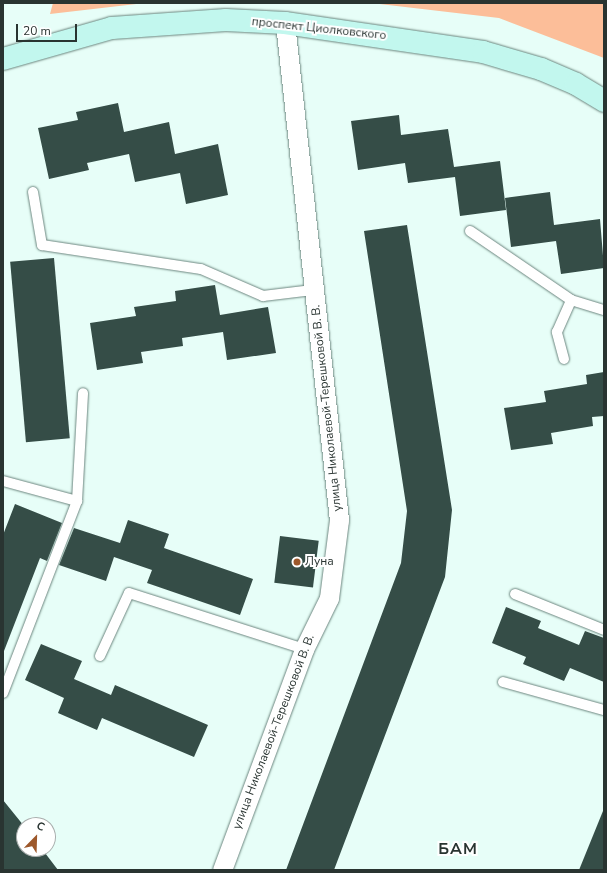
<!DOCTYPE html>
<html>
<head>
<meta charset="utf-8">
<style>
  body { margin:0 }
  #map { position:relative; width:607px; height:873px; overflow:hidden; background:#e7fef8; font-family:"Nunito Sans",sans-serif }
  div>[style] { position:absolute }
  .green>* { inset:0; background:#fcbe99 }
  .building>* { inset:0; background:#354d47; transform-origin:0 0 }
  .roads { filter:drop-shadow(0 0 1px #6c867f) drop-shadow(0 0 1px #6c867f) }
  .lane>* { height:10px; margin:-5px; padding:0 5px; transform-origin:5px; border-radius:5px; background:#fff }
  .street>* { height:19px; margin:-9.5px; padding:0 9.5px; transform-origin:9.5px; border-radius:9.5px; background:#fff }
  .secondary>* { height:22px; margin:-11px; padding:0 11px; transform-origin:11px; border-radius:11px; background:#c2f7ee }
  .dots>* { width:11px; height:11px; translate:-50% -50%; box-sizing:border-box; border:2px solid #fff; border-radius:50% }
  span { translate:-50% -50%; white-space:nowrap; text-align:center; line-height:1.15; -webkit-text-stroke:4px #fff; paint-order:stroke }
  .street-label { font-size:12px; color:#293431 }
  .poi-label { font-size:12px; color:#293431 }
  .left { translate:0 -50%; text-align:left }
  .district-label { font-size:16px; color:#293431; font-weight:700; letter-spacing:1px }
  .frame { position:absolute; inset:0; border:4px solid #293431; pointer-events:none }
  .north { position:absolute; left:16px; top:817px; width:40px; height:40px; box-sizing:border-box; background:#fff; border:1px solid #a9aead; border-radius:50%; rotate:23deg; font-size:11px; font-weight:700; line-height:16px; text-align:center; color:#293431 }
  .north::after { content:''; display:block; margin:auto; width:14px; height:18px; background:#9d582b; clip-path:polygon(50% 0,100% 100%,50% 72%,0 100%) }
  .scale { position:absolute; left:16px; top:24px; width:61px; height:18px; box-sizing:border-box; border:2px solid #293431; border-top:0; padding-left:5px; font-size:12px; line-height:14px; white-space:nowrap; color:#293431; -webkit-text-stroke:3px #fff; paint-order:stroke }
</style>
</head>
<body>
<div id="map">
  <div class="green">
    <i style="clip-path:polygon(53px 3px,145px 3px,50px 14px)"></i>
    <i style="clip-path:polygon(371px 3px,604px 3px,604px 58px,499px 18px)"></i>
  </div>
  <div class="building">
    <i style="clip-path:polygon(118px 103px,124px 132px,169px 122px,175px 154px,218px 144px,228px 195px,186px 204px,180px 173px,135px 182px,129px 154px,87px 163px,89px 170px,49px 179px,38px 128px,78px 120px,76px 112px)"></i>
    <i style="clip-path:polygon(399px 115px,401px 135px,448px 129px,454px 167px,500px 161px,506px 210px,460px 216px,455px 177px,408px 183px,405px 163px,358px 170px,351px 121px)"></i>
    <i style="clip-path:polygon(550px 192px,554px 225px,600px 219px,604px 268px,561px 274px,556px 241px,511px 247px,505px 198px)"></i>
    <i style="clip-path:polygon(407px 225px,452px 510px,445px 577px,334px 870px,286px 870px,401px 563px,407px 511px,364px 231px)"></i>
    <i style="left:54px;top:258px;width:181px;height:44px;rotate:85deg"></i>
    <i style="clip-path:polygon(215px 285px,220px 315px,268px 307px,276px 353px,227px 360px,223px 332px,182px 338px,183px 346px,141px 352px,143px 363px,97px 370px,90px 323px,136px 316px,134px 307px,176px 301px,175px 291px)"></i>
    <i style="clip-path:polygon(604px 372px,604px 416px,592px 417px,593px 426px,551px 433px,553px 444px,511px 450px,504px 408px,546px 402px,544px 391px,587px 384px,586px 375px)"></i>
    <i style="clip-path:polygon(15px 504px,62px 523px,47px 561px,40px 558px,4px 651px,3px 535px)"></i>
    <i style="clip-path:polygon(128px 520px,169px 534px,164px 548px,253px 579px,240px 615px,147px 583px,152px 570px,114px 557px,106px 581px,59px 565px,74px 528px,120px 543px)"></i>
    <i style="left:280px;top:536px;width:39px;height:47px;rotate:7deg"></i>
    <i style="clip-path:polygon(506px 607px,541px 621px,538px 628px,579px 645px,585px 631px,604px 638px,604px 682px,570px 668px,564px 681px,523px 664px,526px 657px,492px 643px)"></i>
    <i style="clip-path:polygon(41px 644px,82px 661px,74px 679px,111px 695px,115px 685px,208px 725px,194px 757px,102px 718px,97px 730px,58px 713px,64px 698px,25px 680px)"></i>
    <i style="clip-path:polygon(3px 800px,24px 826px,24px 849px,42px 849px,58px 870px,3px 870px)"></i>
    <i style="clip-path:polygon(603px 811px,604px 870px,579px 870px)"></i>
  </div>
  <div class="roads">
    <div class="lane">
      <i style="left:33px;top:192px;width:54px;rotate:80.4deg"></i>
      <i style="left:42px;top:245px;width:161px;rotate:8.6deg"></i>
      <i style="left:201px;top:269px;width:68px;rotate:23.5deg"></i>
      <i style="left:263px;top:296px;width:50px;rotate:-6.8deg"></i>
      <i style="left:470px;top:231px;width:122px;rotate:34.3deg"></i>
      <i style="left:571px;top:300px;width:34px;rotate:17deg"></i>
      <i style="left:564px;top:359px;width:28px;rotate:-105deg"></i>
      <i style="left:557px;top:332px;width:35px;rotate:-66deg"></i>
      <i style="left:3px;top:481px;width:77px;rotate:15.1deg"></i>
      <i style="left:515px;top:594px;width:96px;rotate:22deg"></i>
      <i style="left:100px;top:656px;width:69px;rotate:-65.3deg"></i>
      <i style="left:129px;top:593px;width:184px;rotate:17.7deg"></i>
      <i style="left:503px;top:682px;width:105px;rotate:15.5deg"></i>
      <i style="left:3px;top:693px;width:206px;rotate:-68.9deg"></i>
      <i style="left:77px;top:501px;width:108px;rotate:-86.8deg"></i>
    </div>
    <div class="street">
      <i style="left:222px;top:870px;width:236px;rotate:-69.6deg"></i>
      <i style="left:304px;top:649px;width:57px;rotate:-63.9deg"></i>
      <i style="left:329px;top:598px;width:79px;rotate:-82.7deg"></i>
      <i style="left:339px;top:520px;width:500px;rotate:-96.2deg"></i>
    </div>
    <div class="secondary">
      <i style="left:3px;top:59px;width:113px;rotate:-15.9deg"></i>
      <i style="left:112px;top:28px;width:114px;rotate:-4deg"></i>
      <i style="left:226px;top:20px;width:59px;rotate:2.9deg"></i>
      <i style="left:285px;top:23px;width:200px;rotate:8.3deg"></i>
      <i style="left:483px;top:52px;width:60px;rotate:16.3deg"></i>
      <i style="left:541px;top:69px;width:38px;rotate:23deg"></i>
      <i style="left:576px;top:84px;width:33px;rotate:31deg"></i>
    </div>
  </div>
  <div class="dots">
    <i style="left:297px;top:562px;background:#9d582b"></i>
  </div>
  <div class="street-label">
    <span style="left:319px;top:29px;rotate:6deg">проспект Циолковского</span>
    <span style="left:327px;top:408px;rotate:-96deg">улица Николаевой-Терешковой В. В.</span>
    <span style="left:274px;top:732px;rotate:-69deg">улица Николаевой-Терешковой В. В.</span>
  </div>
  <div class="poi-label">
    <span class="left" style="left:305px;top:562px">Луна</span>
  </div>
  <div class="district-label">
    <span style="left:458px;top:849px">БАМ</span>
  </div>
  <div class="frame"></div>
  <div class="north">С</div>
  <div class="scale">20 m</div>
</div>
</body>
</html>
